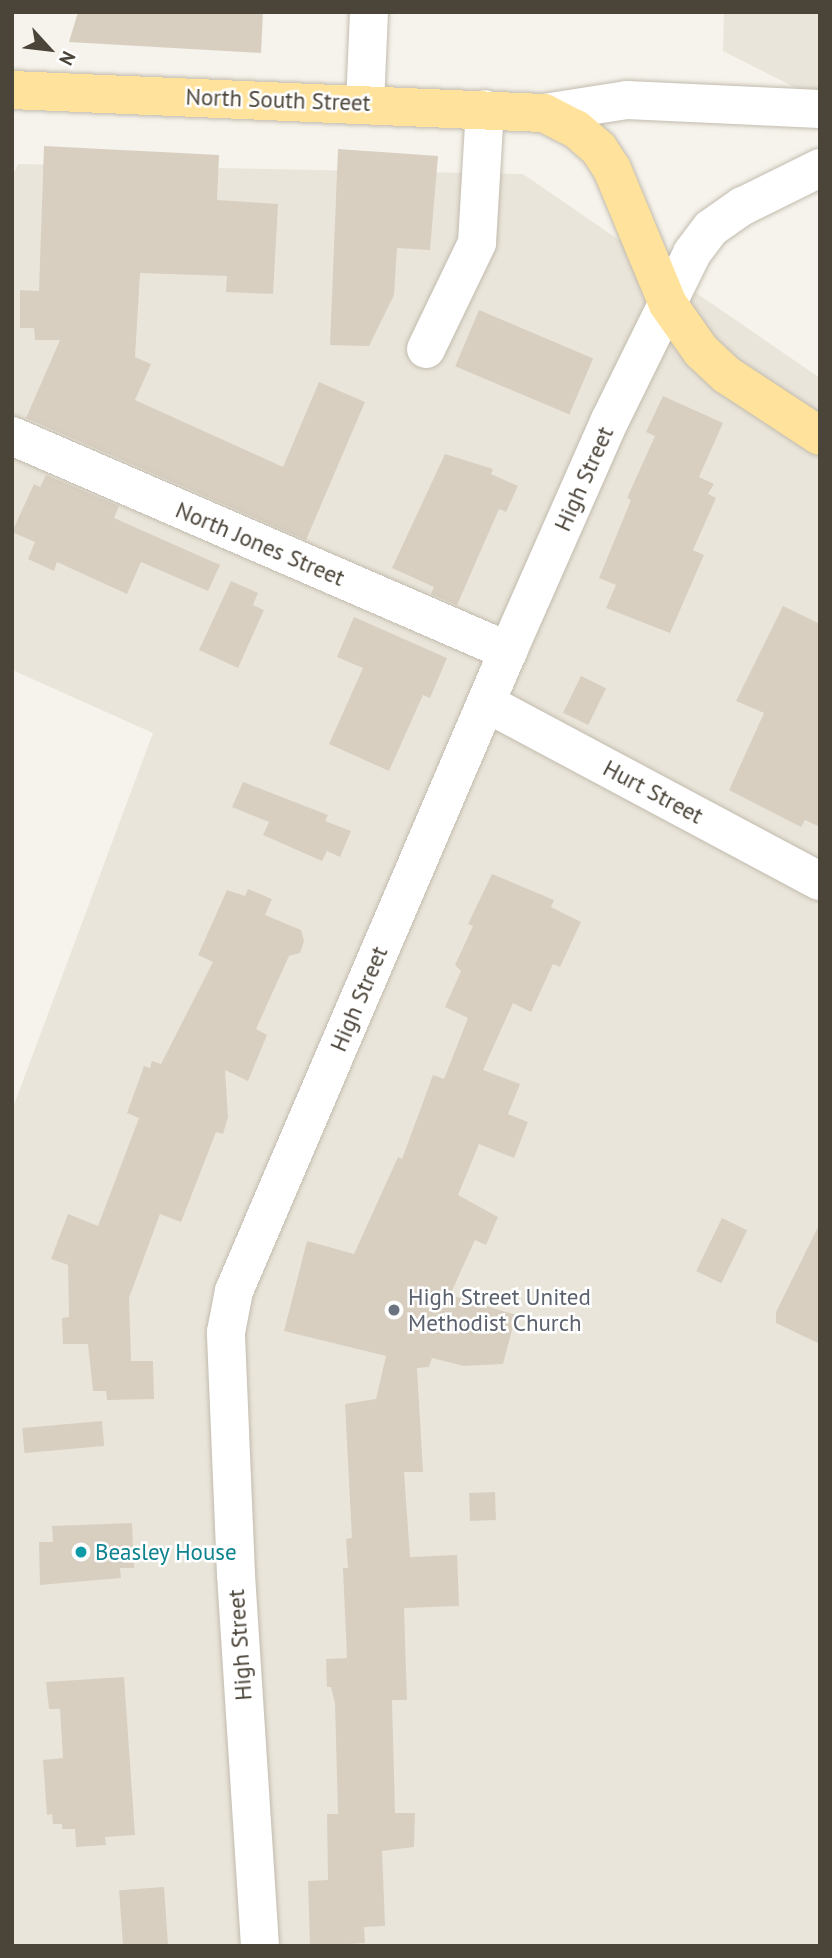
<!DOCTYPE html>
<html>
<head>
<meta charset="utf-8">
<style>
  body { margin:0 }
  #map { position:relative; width:832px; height:1958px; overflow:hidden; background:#f6f3ec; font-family:"PT Sans",sans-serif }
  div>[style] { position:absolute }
  .residential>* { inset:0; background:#eae5da }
  .building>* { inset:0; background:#d8cfc1; transform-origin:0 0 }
  .roads { filter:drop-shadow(0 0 2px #c2bbae) drop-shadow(0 0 2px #c2bbae) }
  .minor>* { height:38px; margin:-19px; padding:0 19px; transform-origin:19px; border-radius:19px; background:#fff }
  .major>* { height:38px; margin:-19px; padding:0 19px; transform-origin:19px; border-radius:19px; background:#ffe39c }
  .dots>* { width:19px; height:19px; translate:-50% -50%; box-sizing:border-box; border:4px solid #fff; border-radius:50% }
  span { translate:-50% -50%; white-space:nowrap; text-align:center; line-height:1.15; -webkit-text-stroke:5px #fff; paint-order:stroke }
  .street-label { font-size:23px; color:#4b4439 }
  .worship-label { font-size:23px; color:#5b616d }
  .left { translate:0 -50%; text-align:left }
  .culture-label { font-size:23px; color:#0d838f }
  .frame { position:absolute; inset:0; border:14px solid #4b4439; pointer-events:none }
  .north { position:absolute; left:14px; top:14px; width:70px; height:70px; -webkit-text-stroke:5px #fff; paint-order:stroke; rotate:117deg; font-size:19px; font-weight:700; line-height:28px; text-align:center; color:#4b4439 }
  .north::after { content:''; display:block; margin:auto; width:24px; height:32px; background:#4b4439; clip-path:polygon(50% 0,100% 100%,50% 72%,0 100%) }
</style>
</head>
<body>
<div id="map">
  <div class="residential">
    <i style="clip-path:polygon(724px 12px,820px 12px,820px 100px,723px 51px)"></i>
    <i style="clip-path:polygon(18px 164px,523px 174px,820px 378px,820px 1946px,12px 1946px,12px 1110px,153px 733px,12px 670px,12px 177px)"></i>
  </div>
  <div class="building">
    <i style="clip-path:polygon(78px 12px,263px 12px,261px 53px,69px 42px)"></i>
    <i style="clip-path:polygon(44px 146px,219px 155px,217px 200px,278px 204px,273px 294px,226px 292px,227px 276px,140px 273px,135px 357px,151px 364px,135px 400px,283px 467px,319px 382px,365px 402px,306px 540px,26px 418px,60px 340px,35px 340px,34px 328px,20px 328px,20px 290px,39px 291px)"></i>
    <i style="clip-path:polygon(338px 149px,438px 156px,430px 250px,397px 248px,394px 295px,369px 346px,330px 345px)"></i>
    <i style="left:479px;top:310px;width:124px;height:61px;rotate:23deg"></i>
    <i style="clip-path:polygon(663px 396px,723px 423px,699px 477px,714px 484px,708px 494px,716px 498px,693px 550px,704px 555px,670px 633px,606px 608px,616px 585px,599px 578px,631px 500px,627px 498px,655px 436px,646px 432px)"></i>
    <i style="clip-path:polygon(445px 454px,493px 469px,491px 474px,518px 486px,506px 512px,499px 509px,457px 605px,431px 594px,434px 587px,392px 568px)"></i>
    <i style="clip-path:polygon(46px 475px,119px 506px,114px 518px,220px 565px,208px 591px,141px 562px,127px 594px,57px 562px,54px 571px,28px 559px,35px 542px,12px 532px,34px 484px,40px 487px)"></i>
    <i style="clip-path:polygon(231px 581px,258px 593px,253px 605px,264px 610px,238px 668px,199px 650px)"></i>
    <i style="clip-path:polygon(783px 606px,820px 624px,820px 827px,805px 820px,801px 827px,729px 790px,764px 713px,736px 701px)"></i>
    <i style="clip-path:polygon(354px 617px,447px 658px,430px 698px,423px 695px,389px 771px,329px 744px,363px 668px,337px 657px)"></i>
    <i style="left:581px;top:676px;width:28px;height:41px;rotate:26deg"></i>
    <i style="clip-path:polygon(243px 782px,328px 815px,325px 821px,351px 831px,340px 857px,327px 851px,322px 861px,263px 835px,269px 822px,232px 807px)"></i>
    <i style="clip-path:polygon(492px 874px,554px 900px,551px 907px,581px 922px,560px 967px,553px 964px,531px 1012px,513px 1003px,483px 1070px,520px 1084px,508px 1114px,528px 1122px,514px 1158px,479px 1144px,458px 1195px,498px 1217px,486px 1245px,475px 1240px,450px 1295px,516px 1315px,503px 1364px,464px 1366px,432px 1358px,429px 1367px,417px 1368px,423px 1472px,404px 1472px,410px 1557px,457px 1555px,459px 1606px,404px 1608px,407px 1700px,392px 1700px,395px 1813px,415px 1813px,414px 1847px,382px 1851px,385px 1926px,364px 1927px,365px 1943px,310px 1946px,308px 1881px,328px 1880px,327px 1814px,338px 1814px,335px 1703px,331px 1687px,327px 1687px,326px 1659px,347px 1658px,343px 1568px,348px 1568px,346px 1539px,352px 1538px,345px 1404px,376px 1399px,386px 1356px,284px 1331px,307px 1241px,354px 1254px,398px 1157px,402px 1159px,433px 1075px,444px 1079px,468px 1018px,445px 1007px,461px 971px,455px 965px,473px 926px,468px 924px)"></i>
    <i style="clip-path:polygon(248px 889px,272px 899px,265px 915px,301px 930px,304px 941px,300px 953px,289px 956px,256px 1029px,267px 1035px,248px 1081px,225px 1070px,228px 1117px,223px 1134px,216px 1132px,181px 1222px,160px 1214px,129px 1298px,131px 1361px,153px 1361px,154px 1399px,107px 1400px,106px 1391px,93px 1391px,88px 1344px,63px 1344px,62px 1318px,69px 1317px,68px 1265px,51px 1259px,68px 1214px,98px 1226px,139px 1118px,127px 1113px,144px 1066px,150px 1068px,152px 1061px,161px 1064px,213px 962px,198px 955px,227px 890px,245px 896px)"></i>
    <i style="left:722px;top:1218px;width:28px;height:59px;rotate:26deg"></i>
    <i style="clip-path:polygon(820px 1223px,820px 1344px,776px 1323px,776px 1312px)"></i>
    <i style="left:102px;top:1421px;width:25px;height:80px;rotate:85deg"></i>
    <i style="left:495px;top:1492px;width:28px;height:26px;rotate:88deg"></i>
    <i style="clip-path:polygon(132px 1523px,134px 1568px,120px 1568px,121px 1578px,40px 1585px,39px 1542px,53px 1542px,52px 1526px)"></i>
    <i style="clip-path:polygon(124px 1677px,135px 1835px,105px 1837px,106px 1845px,76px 1847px,75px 1829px,62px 1829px,62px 1824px,53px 1824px,52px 1814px,47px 1815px,43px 1760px,63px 1758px,60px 1709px,49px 1709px,46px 1682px)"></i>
    <i style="left:164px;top:1887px;width:59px;height:45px;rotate:86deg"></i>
  </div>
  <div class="roads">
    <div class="minor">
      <i style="left:365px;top:104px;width:92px;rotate:-87.5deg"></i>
      <i style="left:544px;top:113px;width:84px;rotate:-8.9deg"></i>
      <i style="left:627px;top:100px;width:193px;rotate:2.7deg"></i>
      <i style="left:426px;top:349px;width:118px;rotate:-64.3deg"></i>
      <i style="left:477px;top:243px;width:134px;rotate:-86.6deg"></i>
      <i style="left:12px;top:436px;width:541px;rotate:23.44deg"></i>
      <i style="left:486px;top:703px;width:378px;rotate:28.1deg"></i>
      <i style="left:260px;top:1946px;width:373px;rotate:-93.7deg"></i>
      <i style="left:236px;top:1574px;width:242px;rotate:-92.4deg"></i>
      <i style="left:226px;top:1332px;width:42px;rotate:-79deg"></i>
      <i style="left:234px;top:1291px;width:696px;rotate:-66.82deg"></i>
      <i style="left:508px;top:651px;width:253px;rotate:-66.2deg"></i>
      <i style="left:610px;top:420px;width:186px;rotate:-63.8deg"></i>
      <i style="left:692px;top:253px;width:31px;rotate:-53deg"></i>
      <i style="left:711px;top:228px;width:39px;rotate:-35deg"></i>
      <i style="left:743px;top:206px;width:86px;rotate:-26.3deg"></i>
    </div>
    <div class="major">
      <i style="left:12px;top:90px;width:532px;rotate:2.48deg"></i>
      <i style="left:544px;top:113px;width:36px;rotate:27deg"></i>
      <i style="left:576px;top:129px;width:30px;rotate:41deg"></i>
      <i style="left:599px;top:149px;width:24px;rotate:57deg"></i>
      <i style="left:612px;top:169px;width:146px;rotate:67.5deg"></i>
      <i style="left:668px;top:304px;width:57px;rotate:54.9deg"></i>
      <i style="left:701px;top:351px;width:35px;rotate:43deg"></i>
      <i style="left:727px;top:375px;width:111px;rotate:33.3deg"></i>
    </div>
  </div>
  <div class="dots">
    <i style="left:394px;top:1310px;background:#6b7280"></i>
    <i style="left:81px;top:1552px;background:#0f9aa8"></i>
  </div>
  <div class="street-label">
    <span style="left:278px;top:100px;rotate:2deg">North South Street</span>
    <span style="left:584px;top:479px;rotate:-66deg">High Street</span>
    <span style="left:260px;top:544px;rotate:23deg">North Jones Street</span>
    <span style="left:653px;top:792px;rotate:28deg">Hurt Street</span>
    <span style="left:359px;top:999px;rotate:-67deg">High Street</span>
    <span style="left:240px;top:1645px;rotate:-94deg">High Street</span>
  </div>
  <div class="worship-label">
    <span class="left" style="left:408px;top:1310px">High Street United<br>Methodist Church</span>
  </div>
  <div class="culture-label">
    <span class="left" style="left:95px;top:1552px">Beasley House</span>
  </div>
  <div class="frame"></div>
  <div class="north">N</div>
</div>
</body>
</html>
